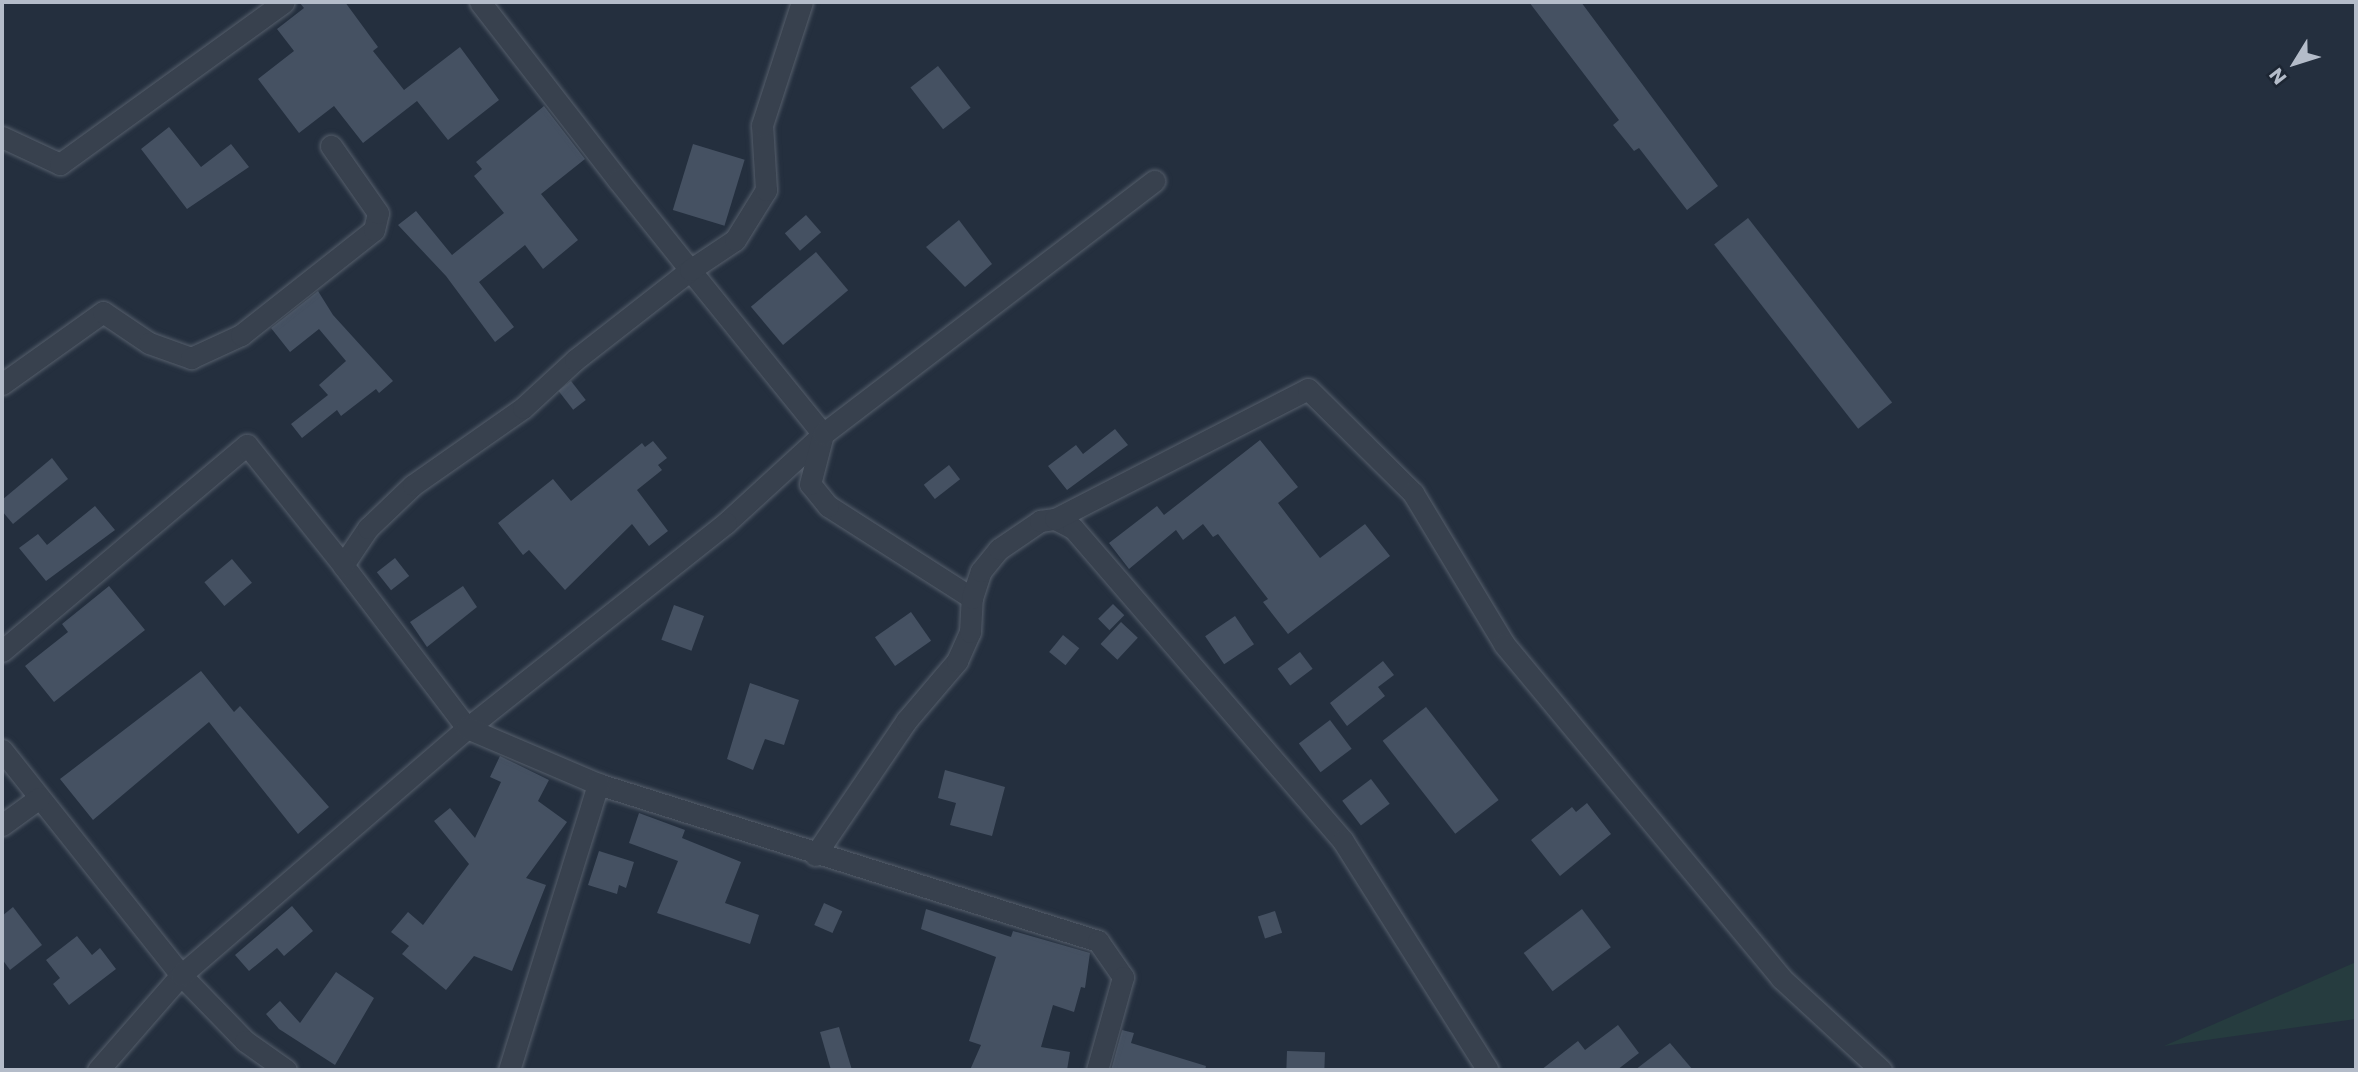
<!DOCTYPE html>
<html>
<head>
<meta charset="utf-8">
<style>
  body { margin:0 }
  #map { position:relative; width:2358px; height:1072px; overflow:hidden; background:#242f3e; font-family:Poppins,sans-serif }
  div>[style] { position:absolute }
  .green>* { inset:0; background:#263c3f }
  .building>* { inset:0; background:#455162; transform-origin:0 0 }
  .roads { filter:drop-shadow(0 0 2px #565f6c) drop-shadow(0 0 2px #565f6c) }
  .street>* { height:21px; margin:-10.5px; padding:0 10.5px; transform-origin:10.5px; border-radius:10.5px; background:#38414e }
  span { translate:-50% -50%; white-space:nowrap; text-align:center; line-height:1.15; -webkit-text-stroke:5px #1d2633; paint-order:stroke }
  .frame { position:absolute; inset:0; border:4px solid #b4bcc9; pointer-events:none }
  .north { position:absolute; left:2260px; top:28px; width:70px; height:70px; -webkit-text-stroke:5px #1d2633; paint-order:stroke; rotate:232deg; font-size:19px; font-weight:700; line-height:28px; text-align:center; color:#b4bcc9 }
  .north::after { content:''; display:block; margin:auto; width:24px; height:32px; background:#b4bcc9; clip-path:polygon(50% 0,100% 100%,50% 72%,0 100%) }
</style>
</head>
<body>
<div id="map">
  <div class="green">
    <i style="clip-path:polygon(2356px 962px,2356px 1019px,2164px 1046px)"></i>
  </div>
  <div class="building">
    <i style="clip-path:polygon(299px 2px,345px 2px,378px 47px,373px 51px,404px 90px,460px 47px,499px 100px,448px 140px,417px 101px,363px 143px,334px 106px,299px 133px,258px 79px,294px 51px,277px 29px,304px 8px)"></i>
    <i style="clip-path:polygon(1529px 2px,1581px 2px,1718px 186px,1687px 210px,1639px 148px,1634px 151px,1613px 125px,1619px 120px)"></i>
    <i style="left:938px;top:66px;width:53px;height:35px;rotate:52deg"></i>
    <i style="clip-path:polygon(544px 106px,585px 159px,541px 194px,578px 240px,543px 269px,525px 245px,479px 282px,514px 327px,495px 342px,446px 276px,398px 225px,416px 211px,452px 255px,504px 213px,474px 176px,482px 169px,476px 162px)"></i>
    <i style="clip-path:polygon(169px 127px,201px 167px,231px 144px,249px 167px,187px 209px,141px 149px)"></i>
    <i style="left:693px;top:144px;width:54px;height:69px;rotate:17deg"></i>
    <i style="left:806px;top:215px;width:23px;height:28px;rotate:49deg"></i>
    <i style="left:1748px;top:218px;width:234px;height:43px;rotate:52deg"></i>
    <i style="clip-path:polygon(959px 220px,992px 264px,965px 287px,926px 247px)"></i>
    <i style="left:816px;top:252px;width:50px;height:85px;rotate:50deg"></i>
    <i style="clip-path:polygon(318px 291px,333px 315px,393px 381px,379px 393px,376px 389px,341px 416px,337px 410px,302px 438px,291px 424px,328px 395px,319px 385px,346px 361px,319px 329px,290px 352px,271px 328px)"></i>
    <i style="left:571px;top:381px;width:24px;height:16px;rotate:52deg"></i>
    <i style="clip-path:polygon(1115px 429px,1128px 445px,1067px 490px,1048px 466px,1076px 445px,1083px 454px)"></i>
    <i style="clip-path:polygon(1260px 440px,1298px 487px,1278px 503px,1320px 558px,1365px 524px,1390px 556px,1288px 634px,1263px 602px,1268px 599px,1218px 534px,1213px 537px,1203px 524px,1183px 540px,1176px 530px,1129px 569px,1109px 543px,1157px 506px,1164px 515px)"></i>
    <i style="clip-path:polygon(653px 441px,667px 458px,658px 465px,662px 470px,637px 490px,668px 531px,649px 546px,632px 524px,565px 590px,529px 550px,523px 555px,498px 523px,553px 479px,571px 501px,642px 443px,645px 447px)"></i>
    <i style="clip-path:polygon(52px 458px,68px 479px,13px 524px,2px 511px,2px 500px)"></i>
    <i style="left:949px;top:465px;width:18px;height:32px;rotate:52deg"></i>
    <i style="clip-path:polygon(95px 506px,115px 530px,46px 581px,19px 548px,38px 534px,47px 545px)"></i>
    <i style="left:395px;top:558px;width:23px;height:23px;rotate:52deg"></i>
    <i style="left:232px;top:559px;width:31px;height:36px;rotate:50deg"></i>
    <i style="clip-path:polygon(109px 586px,145px 630px,54px 702px,25px 666px,68px 632px,62px 624px)"></i>
    <i style="clip-path:polygon(463px 586px,477px 607px,427px 647px,410px 622px)"></i>
    <i style="left:1113px;top:604px;width:16px;height:21px;rotate:45deg"></i>
    <i style="left:674px;top:605px;width:32px;height:37px;rotate:20deg"></i>
    <i style="left:911px;top:612px;width:35px;height:44px;rotate:55deg"></i>
    <i style="left:1235px;top:616px;width:34px;height:36px;rotate:56deg"></i>
    <i style="left:1121px;top:622px;width:23px;height:30px;rotate:43deg"></i>
    <i style="left:1063px;top:635px;width:21px;height:22px;rotate:39deg"></i>
    <i style="left:1300px;top:652px;width:21px;height:28px;rotate:53deg"></i>
    <i style="clip-path:polygon(1383px 661px,1394px 675px,1378px 687px,1385px 696px,1347px 726px,1330px 703px)"></i>
    <i style="clip-path:polygon(201px 671px,234px 712px,240px 706px,329px 807px,298px 834px,209px 722px,93px 820px,60px 779px)"></i>
    <i style="clip-path:polygon(750px 683px,799px 700px,784px 745px,765px 739px,753px 770px,727px 759px)"></i>
    <i style="left:1426px;top:707px;width:118px;height:55px;rotate:52deg"></i>
    <i style="left:1330px;top:720px;width:36px;height:39px;rotate:53deg"></i>
    <i style="clip-path:polygon(500px 756px,549px 780px,538px 801px,567px 822px,526px 878px,546px 885px,512px 971px,474px 956px,446px 990px,402px 954px,409px 946px,391px 932px,408px 912px,423px 925px,469px 864px,434px 821px,450px 808px,475px 838px,501px 782px,490px 777px)"></i>
    <i style="clip-path:polygon(945px 770px,1005px 787px,992px 836px,950px 825px,956px 803px,938px 798px)"></i>
    <i style="left:1371px;top:779px;width:31px;height:36px;rotate:53deg"></i>
    <i style="clip-path:polygon(1587px 803px,1611px 834px,1560px 876px,1531px 840px,1572px 807px,1576px 812px)"></i>
    <i style="clip-path:polygon(639px 813px,685px 830px,682px 838px,741px 862px,725px 903px,759px 915px,750px 944px,657px 913px,678px 861px,629px 843px)"></i>
    <i style="clip-path:polygon(599px 851px,634px 862px,626px 888px,619px 885px,617px 894px,588px 885px)"></i>
    <i style="left:824px;top:903px;width:20px;height:24px;rotate:24deg"></i>
    <i style="clip-path:polygon(292px 906px,313px 931px,284px 956px,277px 948px,249px 971px,235px 955px)"></i>
    <i style="clip-path:polygon(13px 907px,42px 945px,10px 970px,2px 959px,2px 916px)"></i>
    <i style="clip-path:polygon(926px 909px,1011px 937px,1013px 931px,1090px 953px,1085px 988px,1081px 987px,1074px 1012px,1053px 1005px,1041px 1047px,1070px 1052px,1067px 1070px,970px 1070px,981px 1045px,969px 1041px,996px 957px,921px 929px)"></i>
    <i style="left:1582px;top:909px;width:48px;height:73px;rotate:53deg"></i>
    <i style="left:1275px;top:911px;width:23px;height:18px;rotate:72deg"></i>
    <i style="clip-path:polygon(77px 936px,92px 955px,100px 948px,116px 969px,69px 1005px,53px 984px,60px 978px,46px 960px)"></i>
    <i style="clip-path:polygon(336px 972px,374px 998px,335px 1065px,279px 1029px,266px 1014px,280px 1001px,300px 1023px)"></i>
    <i style="clip-path:polygon(1618px 1025px,1639px 1053px,1617px 1070px,1541px 1070px,1578px 1041px,1585px 1050px)"></i>
    <i style="clip-path:polygon(839px 1027px,852px 1070px,831px 1070px,820px 1032px)"></i>
    <i style="clip-path:polygon(1122px 1030px,1134px 1033px,1131px 1043px,1206px 1066px,1205px 1070px,1111px 1070px)"></i>
    <i style="clip-path:polygon(1670px 1043px,1693px 1070px,1635px 1070px)"></i>
    <i style="left:1287px;top:1051px;width:38px;height:19px;rotate:2deg"></i>
  </div>
  <div class="roads">
    <div class="street">
      <i style="left:480px;top:2px;width:225px;rotate:52.2deg"></i>
      <i style="left:618px;top:180px;width:115px;rotate:51.3deg"></i>
      <i style="left:690px;top:270px;width:211px;rotate:51deg"></i>
      <i style="left:823px;top:434px;width:132px;rotate:137.5deg"></i>
      <i style="left:726px;top:523px;width:330px;rotate:141.6deg"></i>
      <i style="left:467px;top:728px;width:205px;rotate:-127.3deg"></i>
      <i style="left:343px;top:565px;width:45px;rotate:-56deg"></i>
      <i style="left:368px;top:528px;width:62px;rotate:-43.7deg"></i>
      <i style="left:413px;top:485px;width:134px;rotate:-35deg"></i>
      <i style="left:523px;top:408px;width:71px;rotate:-42.7deg"></i>
      <i style="left:575px;top:360px;width:146px;rotate:-38deg"></i>
      <i style="left:690px;top:270px;width:54px;rotate:-33.7deg"></i>
      <i style="left:735px;top:240px;width:59px;rotate:-58.2deg"></i>
      <i style="left:766px;top:190px;width:65px;rotate:-93.5deg"></i>
      <i style="left:762px;top:125px;width:129px;rotate:-72deg"></i>
      <i style="left:2px;top:137px;width:64px;rotate:25deg"></i>
      <i style="left:60px;top:164px;width:276px;rotate:-35.9deg"></i>
      <i style="left:2px;top:384px;width:124px;rotate:-35.5deg"></i>
      <i style="left:103px;top:312px;width:55px;rotate:34deg"></i>
      <i style="left:149px;top:343px;width:45px;rotate:19.7deg"></i>
      <i style="left:191px;top:358px;width:55px;rotate:-24.7deg"></i>
      <i style="left:241px;top:335px;width:169px;rotate:-38.3deg"></i>
      <i style="left:374px;top:230px;width:17px;rotate:-77deg"></i>
      <i style="left:378px;top:213px;width:82px;rotate:-125deg"></i>
      <i style="left:1055px;top:519px;width:20px;rotate:27deg"></i>
      <i style="left:1073px;top:528px;width:413px;rotate:49.2deg"></i>
      <i style="left:1343px;top:841px;width:271px;rotate:57.7deg"></i>
      <i style="left:972px;top:598px;width:171px;rotate:-147.4deg"></i>
      <i style="left:828px;top:506px;width:28px;rotate:-129deg"></i>
      <i style="left:810px;top:484px;width:52px;rotate:-75.4deg"></i>
      <i style="left:823px;top:434px;width:417px;rotate:-37.4deg"></i>
      <i style="left:2px;top:651px;width:320px;rotate:-40.1deg"></i>
      <i style="left:247px;top:445px;width:154px;rotate:51.3deg"></i>
      <i style="left:2px;top:750px;width:288px;rotate:51.5deg"></i>
      <i style="left:181px;top:975px;width:92px;rotate:45.9deg"></i>
      <i style="left:245px;top:1041px;width:50px;rotate:35.3deg"></i>
      <i style="left:2px;top:825px;width:46px;rotate:-36.1deg"></i>
      <i style="left:815px;top:855px;width:162px;rotate:-55.8deg"></i>
      <i style="left:906px;top:721px;width:79px;rotate:-49.6deg"></i>
      <i style="left:957px;top:661px;width:32px;rotate:-66deg"></i>
      <i style="left:970px;top:632px;width:34px;rotate:-87deg"></i>
      <i style="left:972px;top:598px;width:28px;rotate:-72deg"></i>
      <i style="left:981px;top:571px;width:28px;rotate:-51deg"></i>
      <i style="left:999px;top:549px;width:50px;rotate:-34.3deg"></i>
      <i style="left:1040px;top:521px;width:15px;rotate:-8deg"></i>
      <i style="left:1055px;top:519px;width:284px;rotate:-27.2deg"></i>
      <i style="left:1308px;top:389px;width:148px;rotate:44.7deg"></i>
      <i style="left:1413px;top:493px;width:176px;rotate:58.9deg"></i>
      <i style="left:1504px;top:644px;width:434px;rotate:50.3deg"></i>
      <i style="left:1781px;top:978px;width:136px;rotate:42.6deg"></i>
      <i style="left:98px;top:1070px;width:126px;rotate:-48.9deg"></i>
      <i style="left:181px;top:975px;width:378px;rotate:-40.8deg"></i>
      <i style="left:467px;top:728px;width:142px;rotate:23.1deg"></i>
      <i style="left:598px;top:784px;width:524px;rotate:17.43deg"></i>
      <i style="left:1098px;top:941px;width:44px;rotate:55.2deg"></i>
      <i style="left:1123px;top:977px;width:97px;rotate:105.6deg"></i>
      <i style="left:509px;top:1070px;width:300px;rotate:-72.7deg"></i>
    </div>
  </div>
  <div class="frame"></div>
  <div class="north">N</div>
</div>
</body>
</html>
